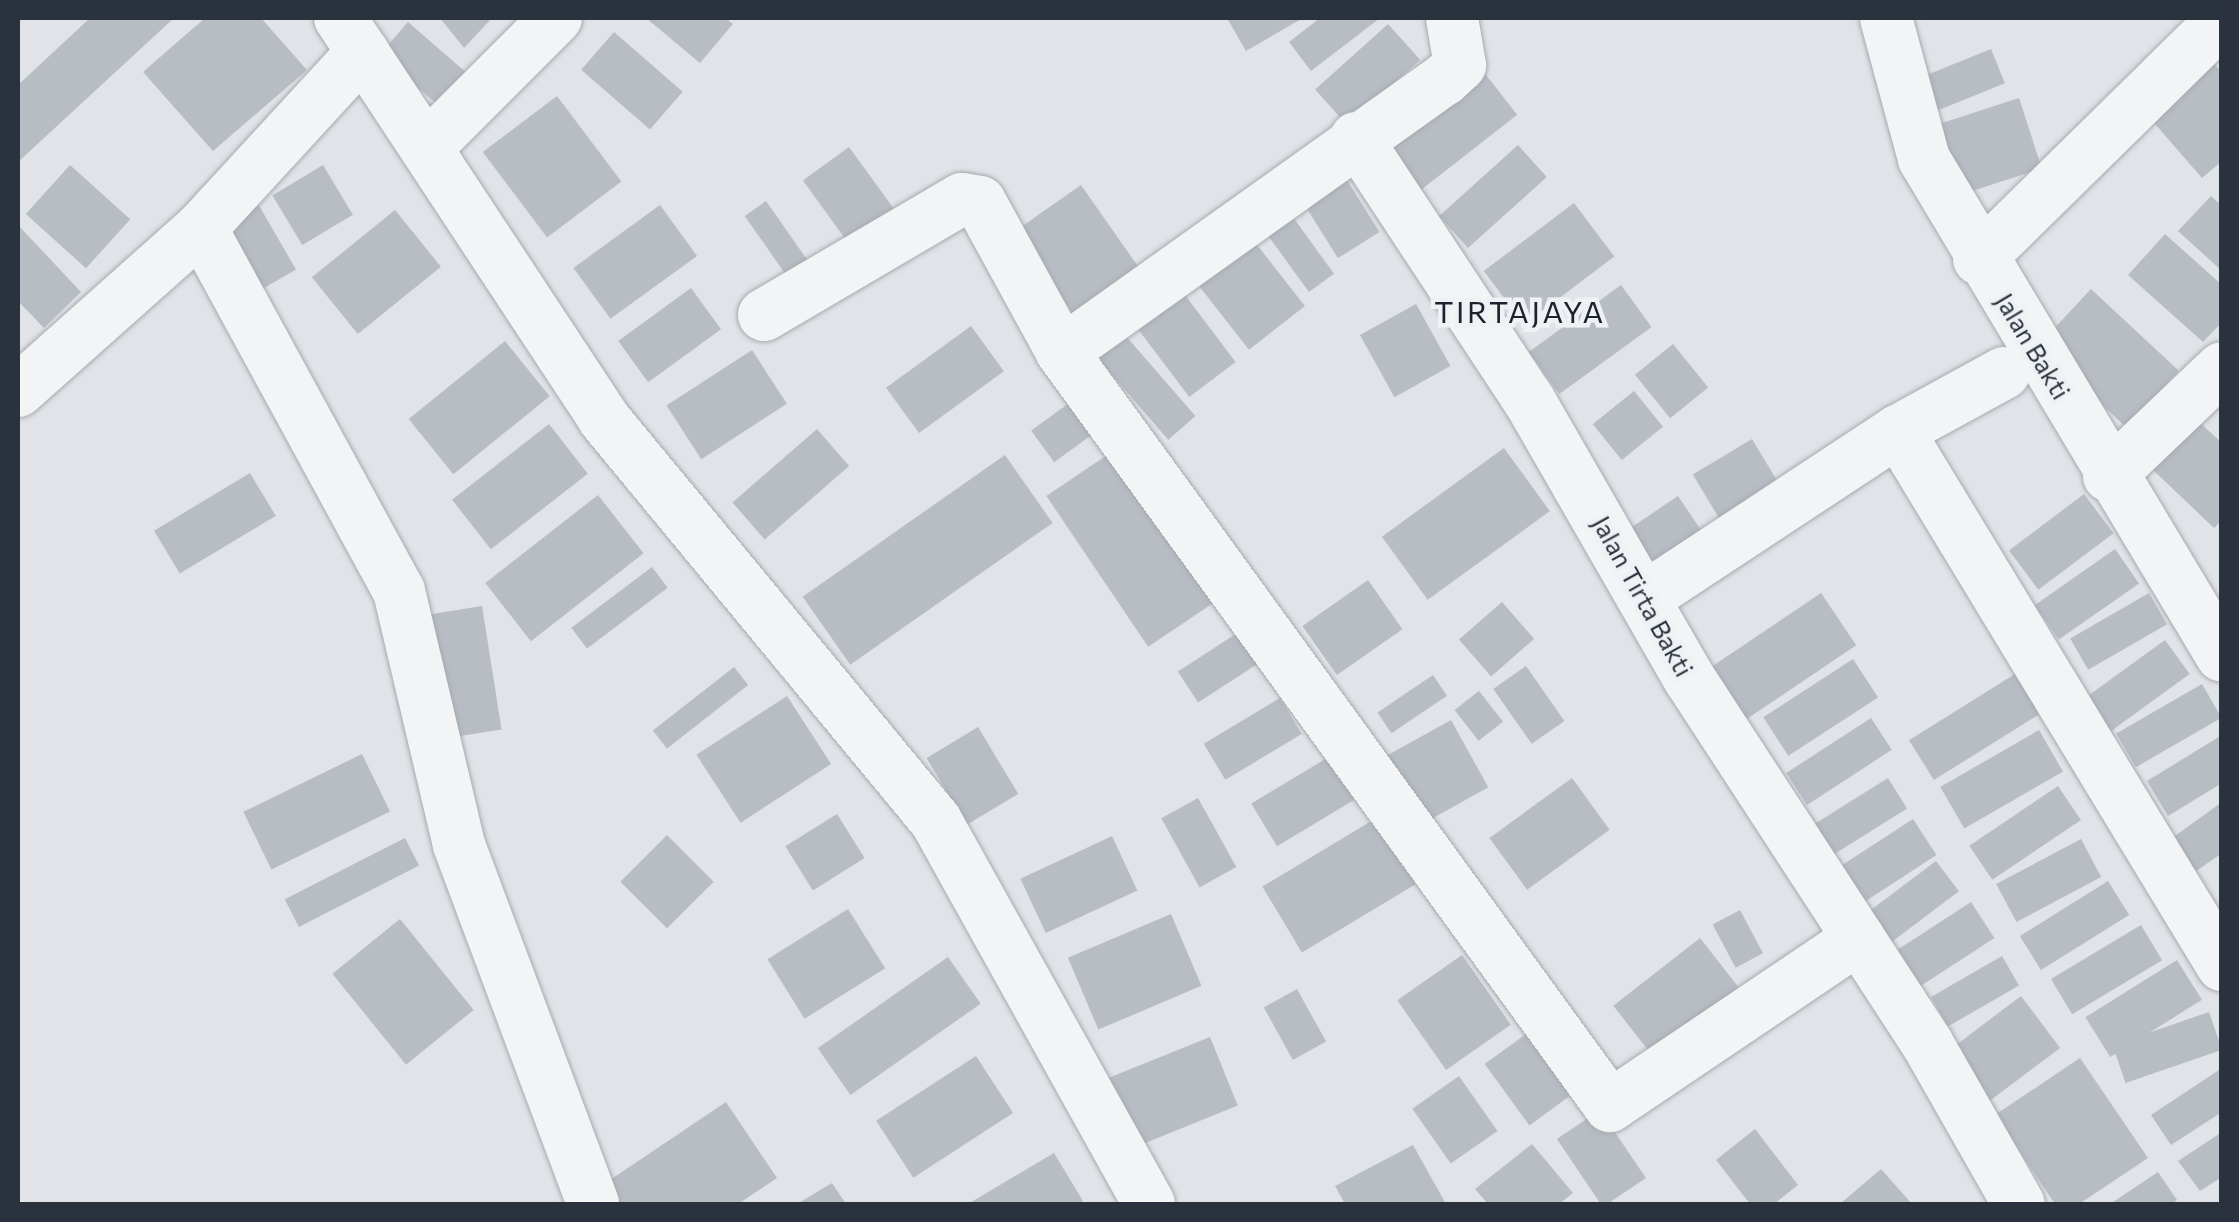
<!DOCTYPE html>
<html>
<head>
<meta charset="utf-8">
<style>
  body { margin:0 }
  #map { position:relative; width:2239px; height:1222px; overflow:hidden; background:#e0e3e7; font-family:Commissioner,sans-serif }
  div>[style] { position:absolute }
  .building>* { inset:0; background:#b7bdc3; transform-origin:0 0 }
  .roads { filter:drop-shadow(0 0 2px #a6aab1) drop-shadow(0 0 2px #a6aab1) }
  .street>* { height:52px; margin:-26px; padding:0 26px; transform-origin:26px; border-radius:26px; background:#f2f4f6 }
  span { translate:-50% -50%; white-space:nowrap; text-align:center; line-height:1.15; -webkit-text-stroke:9px #eff2f5; paint-order:stroke }
  .street-label { font-size:25px; color:#2a323d }
  .quarter-label { font-size:30px; color:#1c232e; letter-spacing:2.5px }
  .frame { position:absolute; inset:0; border:20px solid #2a323d; pointer-events:none }
</style>
</head>
<body>
<div id="map">
  <div class="building">
    <i style="clip-path:polygon(90px 18px,174px 18px,18px 162px,18px 85px)"></i>
    <i style="clip-path:polygon(205px 18px,261px 18px,307px 70px,213px 151px,143px 72px)"></i>
    <i style="clip-path:polygon(440px 18px,492px 18px,464px 48px)"></i>
    <i style="clip-path:polygon(646px 18px,725px 18px,733px 24px,700px 63px)"></i>
    <i style="clip-path:polygon(1227px 18px,1303px 18px,1246px 51px)"></i>
    <i style="clip-path:polygon(1320px 18px,1380px 18px,1311px 71px,1289px 42px)"></i>
    <i style="left:408px;top:22px;width:82px;height:43px;rotate:41deg"></i>
    <i style="left:1388px;top:24px;width:48px;height:98px;rotate:48deg"></i>
    <i style="left:614px;top:32px;width:91px;height:50px;rotate:41deg"></i>
    <i style="left:1991px;top:49px;width:37px;height:74px;rotate:68deg"></i>
    <i style="clip-path:polygon(2213px 63px,2222px 72px,2222px 161px,2202px 178px,2149px 117px)"></i>
    <i style="left:1479px;top:66px;width:62px;height:121px;rotate:52deg"></i>
    <i style="left:557px;top:96px;width:107px;height:93px;rotate:53deg"></i>
    <i style="left:2019px;top:98px;width:74px;height:88px;rotate:72deg"></i>
    <i style="left:1518px;top:145px;width:43px;height:106px;rotate:48deg"></i>
    <i style="left:849px;top:147px;width:94px;height:57px;rotate:54deg"></i>
    <i style="left:70px;top:165px;width:81px;height:66px;rotate:42deg"></i>
    <i style="left:323px;top:165px;width:58px;height:59px;rotate:59deg"></i>
    <i style="left:1345px;top:177px;width:65px;height:49px;rotate:58deg"></i>
    <i style="left:1081px;top:185px;width:102px;height:80px;rotate:55deg"></i>
    <i style="clip-path:polygon(2211px 196px,2222px 206px,2222px 271px,2178px 231px)"></i>
    <i style="left:766px;top:201px;width:88px;height:26px;rotate:55deg"></i>
    <i style="left:257px;top:202px;width:78px;height:52px;rotate:60deg"></i>
    <i style="left:1574px;top:203px;width:67px;height:113px;rotate:53deg"></i>
    <i style="left:660px;top:205px;width:63px;height:107px;rotate:54deg"></i>
    <i style="left:1287px;top:209px;width:80px;height:31px;rotate:54deg"></i>
    <i style="left:395px;top:210px;width:73px;height:107px;rotate:51deg"></i>
    <i style="clip-path:polygon(18px 225px,81px 292px,44px 328px,18px 301px)"></i>
    <i style="left:1247px;top:232px;width:94px;height:71px;rotate:52deg"></i>
    <i style="clip-path:polygon(2165px 234px,2222px 285px,2222px 322px,2203px 342px,2128px 275px)"></i>
    <i style="left:1621px;top:285px;width:52px;height:114px;rotate:54deg"></i>
    <i style="left:691px;top:288px;width:51px;height:90px;rotate:54deg"></i>
    <i style="left:2091px;top:289px;width:120px;height:77px;rotate:43deg"></i>
    <i style="left:1182px;top:291px;width:89px;height:58px;rotate:53deg"></i>
    <i style="left:1416px;top:304px;width:71px;height:64px;rotate:61deg"></i>
    <i style="left:971px;top:326px;width:56px;height:105px;rotate:54deg"></i>
    <i style="left:1118px;top:327px;width:118px;height:36px;rotate:49deg"></i>
    <i style="left:505px;top:341px;width:71px;height:124px;rotate:51deg"></i>
    <i style="left:1673px;top:344px;width:56px;height:49px;rotate:51deg"></i>
    <i style="left:752px;top:350px;width:64px;height:102px;rotate:57deg"></i>
    <i style="left:1634px;top:391px;width:46px;height:53px;rotate:51deg"></i>
    <i style="left:1083px;top:393px;width:39px;height:64px;rotate:54deg"></i>
    <i style="clip-path:polygon(2197px 420px,2222px 443px,2222px 520px,2214px 528px,2151px 468px)"></i>
    <i style="left:549px;top:424px;width:63px;height:123px;rotate:52deg"></i>
    <i style="left:817px;top:429px;width:49px;height:112px;rotate:49deg"></i>
    <i style="left:1752px;top:439px;width:54px;height:69px;rotate:59deg"></i>
    <i style="left:1504px;top:448px;width:78px;height:151px;rotate:54deg"></i>
    <i style="left:1116px;top:449px;width:182px;height:84px;rotate:56deg"></i>
    <i style="left:1005px;top:455px;width:83px;height:247px;rotate:55deg"></i>
    <i style="left:250px;top:473px;width:50px;height:112px;rotate:59deg"></i>
    <i style="left:2084px;top:494px;width:49px;height:94px;rotate:53deg"></i>
    <i style="left:598px;top:495px;width:74px;height:143px;rotate:52deg"></i>
    <i style="left:1678px;top:496px;width:46px;height:71px;rotate:56deg"></i>
    <i style="left:2115px;top:549px;width:42px;height:98px;rotate:55deg"></i>
    <i style="left:652px;top:567px;width:26px;height:101px;rotate:53deg"></i>
    <i style="left:1368px;top:580px;width:60px;height:80px;rotate:55deg"></i>
    <i style="left:1821px;top:593px;width:63px;height:133px;rotate:56deg"></i>
    <i style="left:2149px;top:593px;width:36px;height:91px;rotate:60deg"></i>
    <i style="left:1502px;top:602px;width:49px;height:57px;rotate:49deg"></i>
    <i style="left:482px;top:606px;width:125px;height:52px;rotate:81deg"></i>
    <i style="left:1245px;top:628px;width:37px;height:80px;rotate:57deg"></i>
    <i style="left:2165px;top:640px;width:42px;height:98px;rotate:54deg"></i>
    <i style="left:1853px;top:659px;width:46px;height:107px;rotate:57deg"></i>
    <i style="left:1526px;top:666px;width:67px;height:40px;rotate:55deg"></i>
    <i style="left:734px;top:667px;width:23px;height:103px;rotate:52deg"></i>
    <i style="left:2015px;top:674px;width:47px;height:125px;rotate:58deg"></i>
    <i style="left:1433px;top:675px;width:25px;height:67px;rotate:56deg"></i>
    <i style="left:2202px;top:684px;width:39px;height:99px;rotate:60deg"></i>
    <i style="left:1479px;top:691px;width:39px;height:31px;rotate:52deg"></i>
    <i style="left:787px;top:696px;width:81px;height:108px;rotate:57deg"></i>
    <i style="left:1280px;top:698px;width:42px;height:89px;rotate:59deg"></i>
    <i style="left:1871px;top:718px;width:38px;height:101px;rotate:57deg"></i>
    <i style="left:1451px;top:720px;width:77px;height:87px;rotate:61deg"></i>
    <i style="left:978px;top:727px;width:78px;height:60px;rotate:59deg"></i>
    <i style="left:2039px;top:730px;width:48px;height:114px;rotate:60deg"></i>
    <i style="clip-path:polygon(2222px 735px,2222px 783px,2168px 816px,2147px 781px)"></i>
    <i style="left:1337px;top:752px;width:50px;height:100px;rotate:59deg"></i>
    <i style="left:362px;top:754px;width:64px;height:132px;rotate:64deg"></i>
    <i style="left:1572px;top:778px;width:64px;height:102px;rotate:54deg"></i>
    <i style="left:1888px;top:778px;width:36px;height:89px;rotate:58deg"></i>
    <i style="left:2058px;top:786px;width:41px;height:107px;rotate:56deg"></i>
    <i style="left:1198px;top:798px;width:79px;height:42px;rotate:61deg"></i>
    <i style="clip-path:polygon(2222px 802px,2222px 853px,2192px 874px,2168px 841px)"></i>
    <i style="left:837px;top:814px;width:52px;height:61px;rotate:58deg"></i>
    <i style="left:1378px;top:817px;width:77px;height:135px;rotate:59deg"></i>
    <i style="left:1913px;top:819px;width:43px;height:93px;rotate:57deg"></i>
    <i style="left:667px;top:835px;width:66px;height:66px;rotate:45deg"></i>
    <i style="left:1112px;top:836px;width:60px;height:101px;rotate:65deg"></i>
    <i style="left:405px;top:838px;width:31px;height:135px;rotate:63deg"></i>
    <i style="left:2081px;top:839px;width:43px;height:96px;rotate:62deg"></i>
    <i style="left:1936px;top:861px;width:38px;height:92px;rotate:53deg"></i>
    <i style="left:2108px;top:881px;width:40px;height:104px;rotate:58deg"></i>
    <i style="left:1971px;top:902px;width:43px;height:88px;rotate:57deg"></i>
    <i style="left:848px;top:909px;width:70px;height:95px;rotate:58deg"></i>
    <i style="left:1740px;top:910px;width:49px;height:31px;rotate:62deg"></i>
    <i style="left:1171px;top:914px;width:78px;height:112px;rotate:67deg"></i>
    <i style="left:400px;top:919px;width:117px;height:87px;rotate:51deg"></i>
    <i style="left:2141px;top:925px;width:41px;height:105px;rotate:59deg"></i>
    <i style="left:1700px;top:938px;width:66px;height:110px;rotate:52deg"></i>
    <i style="left:1462px;top:955px;width:85px;height:79px;rotate:55deg"></i>
    <i style="left:2002px;top:956px;width:34px;height:82px;rotate:60deg"></i>
    <i style="left:948px;top:957px;width:57px;height:159px;rotate:55deg"></i>
    <i style="left:2177px;top:960px;width:47px;height:108px;rotate:58deg"></i>
    <i style="left:1297px;top:989px;width:60px;height:38px;rotate:61deg"></i>
    <i style="left:2021px;top:996px;width:65px;height:90px;rotate:53deg"></i>
    <i style="left:2209px;top:1012px;width:40px;height:102px;rotate:71deg"></i>
    <i style="left:1530px;top:1031px;width:76px;height:56px;rotate:54deg"></i>
    <i style="left:1210px;top:1037px;width:74px;height:109px;rotate:68deg"></i>
    <i style="left:976px;top:1056px;width:68px;height:119px;rotate:57deg"></i>
    <i style="clip-path:polygon(2080px 1058px,2148px 1158px,2079px 1204px,2055px 1204px,1995px 1115px)"></i>
    <i style="clip-path:polygon(2222px 1068px,2222px 1112px,2171px 1145px,2151px 1115px)"></i>
    <i style="left:1459px;top:1076px;width:67px;height:57px;rotate:55deg"></i>
    <i style="clip-path:polygon(726px 1102px,777px 1178px,738px 1204px,609px 1204px,598px 1188px)"></i>
    <i style="left:1600px;top:1110px;width:82px;height:52px;rotate:56deg"></i>
    <i style="clip-path:polygon(1755px 1129px,1798px 1185px,1774px 1204px,1750px 1204px,1716px 1160px)"></i>
    <i style="clip-path:polygon(2222px 1132px,2222px 1177px,2200px 1191px,2178px 1161px)"></i>
    <i style="clip-path:polygon(1532px 1144px,1573px 1193px,1559px 1204px,1488px 1204px,1475px 1189px)"></i>
    <i style="clip-path:polygon(1413px 1145px,1446px 1204px,1345px 1204px,1335px 1186px)"></i>
    <i style="clip-path:polygon(1054px 1153px,1083px 1201px,1077px 1204px,968px 1204px)"></i>
    <i style="clip-path:polygon(1881px 1169px,1912px 1204px,1840px 1204px)"></i>
    <i style="clip-path:polygon(2158px 1172px,2177px 1200px,2171px 1204px,2110px 1204px)"></i>
    <i style="clip-path:polygon(832px 1183px,846px 1204px,797px 1204px)"></i>
  </div>
  <div class="roads">
    <div class="street">
      <i style="left:340px;top:18px;width:480px;rotate:56.6deg"></i>
      <i style="left:604px;top:419px;width:521px;rotate:50.45deg"></i>
      <i style="left:936px;top:821px;width:438px;rotate:60.9deg"></i>
      <i style="left:1886px;top:18px;width:146px;rotate:74.9deg"></i>
      <i style="left:1924px;top:159px;width:579px;rotate:59.05deg"></i>
      <i style="left:1356px;top:138px;width:314px;rotate:56.6deg"></i>
      <i style="left:1529px;top:400px;width:321px;rotate:60.1deg"></i>
      <i style="left:1689px;top:678px;width:436px;rotate:56.9deg"></i>
      <i style="left:1927px;top:1043px;width:185px;rotate:60.3deg"></i>
      <i style="left:428px;top:146px;width:181px;rotate:-45deg"></i>
      <i style="left:201px;top:228px;width:413px;rotate:61.4deg"></i>
      <i style="left:399px;top:591px;width:261px;rotate:76.7deg"></i>
      <i style="left:459px;top:845px;width:383px;rotate:69.5deg"></i>
      <i style="left:1979px;top:259px;width:341px;rotate:-44.5deg"></i>
      <i style="left:764px;top:315px;width:229px;rotate:-30.4deg"></i>
      <i style="left:962px;top:199px;width:18px;rotate:9deg"></i>
      <i style="left:980px;top:202px;width:171px;rotate:61.3deg"></i>
      <i style="left:1062px;top:352px;width:932px;rotate:53.99deg"></i>
      <i style="left:1610px;top:1106px;width:300px;rotate:-34deg"></i>
      <i style="left:1062px;top:352px;width:469px;rotate:-35.5deg"></i>
      <i style="left:1444px;top:80px;width:22px;rotate:-43deg"></i>
      <i style="left:1460px;top:65px;width:48px;rotate:-99.7deg"></i>
      <i style="left:18px;top:391px;width:245px;rotate:-41.7deg"></i>
      <i style="left:201px;top:228px;width:239px;rotate:-47.4deg"></i>
      <i style="left:1898px;top:431px;width:625px;rotate:58.75deg"></i>
      <i style="left:2109px;top:476px;width:156px;rotate:-43.7deg"></i>
      <i style="left:1646px;top:597px;width:302px;rotate:-33.4deg"></i>
      <i style="left:1898px;top:431px;width:121px;rotate:-28.7deg"></i>
    </div>
  </div>
  <div class="street-label">
    <span style="left:2033px;top:346px;rotate:59deg">Jalan Bakti</span>
    <span style="left:1643px;top:596px;rotate:61deg">Jalan Tirta Bakti</span>
  </div>
  <div class="quarter-label">
    <span style="left:1520px;top:311px">TIRTAJAYA</span>
  </div>
  <div class="frame"></div>
</div>
</body>
</html>
